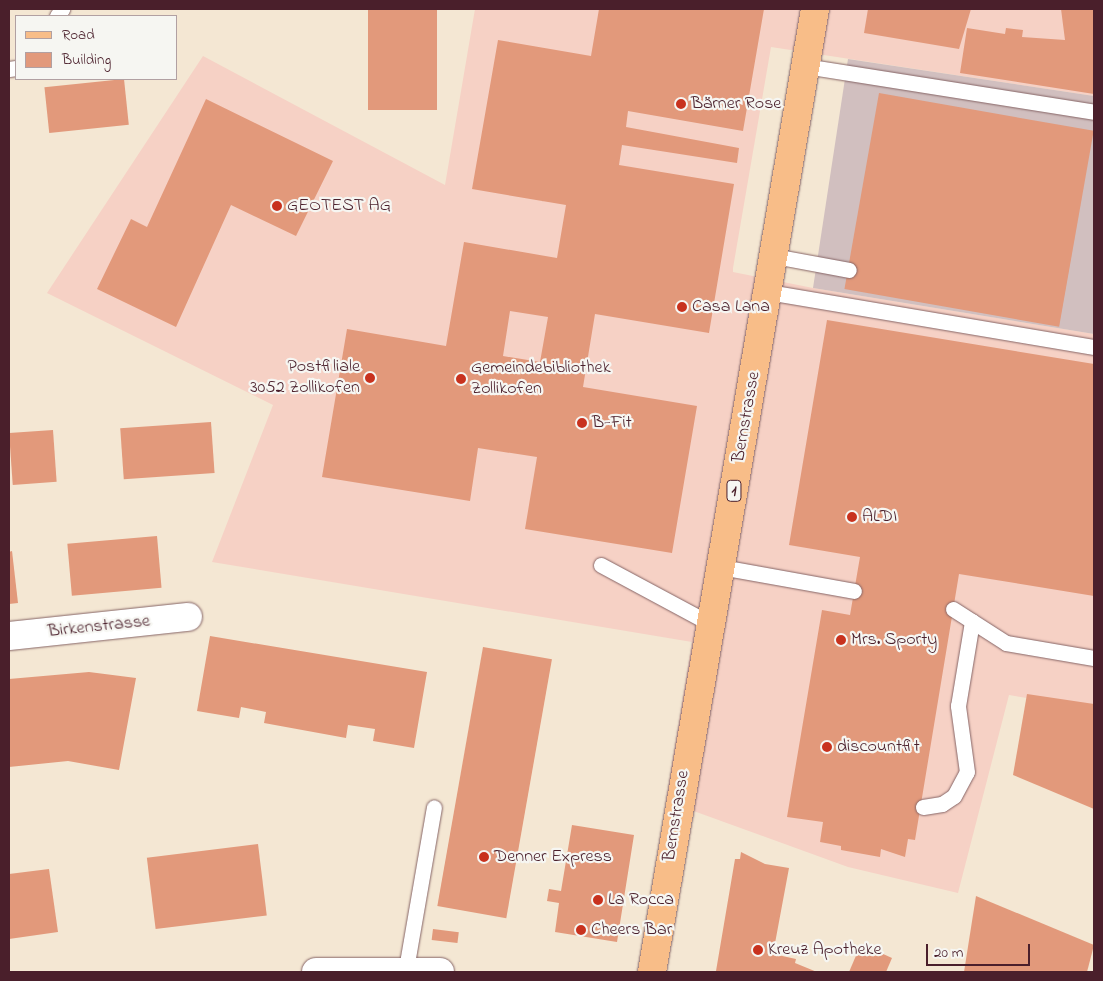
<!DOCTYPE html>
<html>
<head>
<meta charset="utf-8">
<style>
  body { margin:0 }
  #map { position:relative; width:1103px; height:981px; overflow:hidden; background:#f4e7d3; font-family:"Indie Flower",sans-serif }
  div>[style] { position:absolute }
  .built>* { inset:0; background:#f6d1c5 }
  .industrial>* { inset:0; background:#d1bfbf }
  .building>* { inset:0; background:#e2997b; transform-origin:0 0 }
  .roads { filter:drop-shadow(0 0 1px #866566) drop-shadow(0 0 1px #866566) }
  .service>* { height:15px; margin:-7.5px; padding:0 7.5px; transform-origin:7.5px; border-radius:7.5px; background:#fff }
  .minor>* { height:28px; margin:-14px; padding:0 14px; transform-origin:14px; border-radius:14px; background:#fff }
  .tertiary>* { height:28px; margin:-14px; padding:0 14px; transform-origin:14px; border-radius:14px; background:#fff }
  .primary>* { height:28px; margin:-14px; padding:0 14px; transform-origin:14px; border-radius:14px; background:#f8bd88 }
  .dots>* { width:14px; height:14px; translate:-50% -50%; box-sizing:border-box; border:2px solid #f6f6f2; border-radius:50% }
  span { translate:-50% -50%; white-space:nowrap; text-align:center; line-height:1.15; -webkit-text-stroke:4.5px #f6f6f2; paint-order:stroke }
  .shield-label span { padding:1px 4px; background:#f6f6f2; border:1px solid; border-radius:4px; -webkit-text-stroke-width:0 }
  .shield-label { font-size:16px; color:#4a1f2b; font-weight:700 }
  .poi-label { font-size:18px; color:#4a1f2b }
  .left { translate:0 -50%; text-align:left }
  .right { translate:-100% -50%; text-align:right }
  .street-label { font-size:18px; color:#4a1f2b }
  .frame { position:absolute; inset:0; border:10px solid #4a1f2b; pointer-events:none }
  .legend { position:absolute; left:15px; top:15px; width:162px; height:65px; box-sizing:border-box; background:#f6f6f2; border:1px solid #b1a0a2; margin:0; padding:6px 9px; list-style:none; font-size:15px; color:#4a1f2b }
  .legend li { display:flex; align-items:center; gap:10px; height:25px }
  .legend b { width:25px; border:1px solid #b1a0a2 }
  .scale { position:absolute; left:926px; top:944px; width:104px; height:22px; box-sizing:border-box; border:2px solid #4a1f2b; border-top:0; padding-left:6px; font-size:15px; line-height:18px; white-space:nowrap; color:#4a1f2b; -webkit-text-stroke:4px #f6f6f2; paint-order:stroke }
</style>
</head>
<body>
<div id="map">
  <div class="built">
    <i style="clip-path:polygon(475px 9px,1094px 9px,1094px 96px,771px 47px,733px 268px,733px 272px,813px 288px,1094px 334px,1094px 709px,1009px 695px,958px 893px,848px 867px,666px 801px,692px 642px,212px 562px,273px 405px,47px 293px,203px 56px,445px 185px)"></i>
  </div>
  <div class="industrial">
    <i style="clip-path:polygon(848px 59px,1094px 96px,1094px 334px,813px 288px)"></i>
  </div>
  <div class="building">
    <i style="left:368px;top:9px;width:69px;height:101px"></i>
    <i style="clip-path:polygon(evenodd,599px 9px,764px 9px,743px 131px,628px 111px,626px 127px,739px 148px,737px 163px,622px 145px,619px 165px,734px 184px,709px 333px,595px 314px,583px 387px,697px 406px,672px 553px,525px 529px,537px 457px,478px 448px,470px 501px,322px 477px,347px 329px,446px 346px,464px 242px,557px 258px,566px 205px,472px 189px,498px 40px,591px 56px,599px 9px,510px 311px,548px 317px,540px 362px,503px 356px,510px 311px)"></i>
    <i style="clip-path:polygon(868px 9px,971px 9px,959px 49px,864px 33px)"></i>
    <i style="clip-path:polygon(1061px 9px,1094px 9px,1094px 94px,960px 73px,967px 28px,1005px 34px,1006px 28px,1023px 30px,1022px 37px,1065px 40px)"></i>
    <i style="left:124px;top:79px;width:46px;height:80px;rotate:84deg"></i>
    <i style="left:879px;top:93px;width:218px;height:199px;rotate:10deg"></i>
    <i style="clip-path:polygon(206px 99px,333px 161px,296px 236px,231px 205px,176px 327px,97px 289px,131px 219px,147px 227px)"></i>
    <i style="clip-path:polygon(827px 320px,1094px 364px,1094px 596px,959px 574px,915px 840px,908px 839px,905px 857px,881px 849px,880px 857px,841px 850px,841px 846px,820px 842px,823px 822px,787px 817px,822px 610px,850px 615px,860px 557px,789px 545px)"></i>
    <i style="left:211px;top:422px;width:51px;height:91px;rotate:86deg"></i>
    <i style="left:53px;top:430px;width:52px;height:44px;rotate:86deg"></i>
    <i style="left:157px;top:536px;width:52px;height:90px;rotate:85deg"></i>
    <i style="clip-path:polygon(12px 551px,18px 603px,9px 604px,9px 552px)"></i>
    <i style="clip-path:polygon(210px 636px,427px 672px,414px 748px,373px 741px,375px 729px,348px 725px,346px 738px,264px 723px,266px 712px,241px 707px,239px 718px,197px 711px)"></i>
    <i style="left:483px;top:647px;width:70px;height:263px;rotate:10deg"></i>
    <i style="clip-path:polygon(89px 672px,136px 678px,119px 770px,68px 761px,9px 767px,9px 679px)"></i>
    <i style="clip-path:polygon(1027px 694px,1094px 704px,1094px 809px,1013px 775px)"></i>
    <i style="clip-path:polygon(572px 825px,634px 835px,617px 942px,555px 932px,559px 903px,547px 901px,549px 889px,561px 891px)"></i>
    <i style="left:258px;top:844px;width:72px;height:112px;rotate:83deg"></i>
    <i style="clip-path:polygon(741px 852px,765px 864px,789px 868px,773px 954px,796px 959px,795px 963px,817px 972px,716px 971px,735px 859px,740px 859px)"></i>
    <i style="clip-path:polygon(49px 869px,58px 932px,9px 939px,9px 874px)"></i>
    <i style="clip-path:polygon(976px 896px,1094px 945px,1087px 972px,964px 972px)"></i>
    <i style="left:433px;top:929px;width:26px;height:11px;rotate:7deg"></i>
    <i style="clip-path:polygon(861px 944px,892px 958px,886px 972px,849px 972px)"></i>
  </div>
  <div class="roads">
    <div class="service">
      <i style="left:57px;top:16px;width:9px;rotate:-54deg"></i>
      <i style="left:805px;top:66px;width:293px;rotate:9deg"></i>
      <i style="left:9px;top:69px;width:7px;rotate:-8deg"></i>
      <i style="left:774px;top:256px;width:76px;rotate:10.6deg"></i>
      <i style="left:768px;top:292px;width:331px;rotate:9.6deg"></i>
      <i style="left:601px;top:565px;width:125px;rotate:28.2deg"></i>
      <i style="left:721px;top:567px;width:135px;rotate:10.2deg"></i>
      <i style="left:953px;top:609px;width:63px;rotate:32.7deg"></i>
      <i style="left:1006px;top:643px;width:89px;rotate:9.7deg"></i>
      <i style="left:923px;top:807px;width:19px;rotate:-9deg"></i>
      <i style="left:942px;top:804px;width:14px;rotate:-34deg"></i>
      <i style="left:954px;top:796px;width:27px;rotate:-62deg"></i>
      <i style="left:967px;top:772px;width:67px;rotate:-97.8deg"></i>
      <i style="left:958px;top:706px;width:86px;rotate:-80.6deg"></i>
      <i style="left:406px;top:969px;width:164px;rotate:-80.2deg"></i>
    </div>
    <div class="minor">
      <i style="left:9px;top:636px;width:180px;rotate:-6.1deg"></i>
    </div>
    <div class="tertiary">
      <i style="left:316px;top:972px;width:124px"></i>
    </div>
    <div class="primary">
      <i style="left:652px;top:972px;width:977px;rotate:-80.39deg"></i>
    </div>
  </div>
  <div class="dots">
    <i style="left:681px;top:104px;background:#c8321e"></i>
    <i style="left:277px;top:206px;background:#c8321e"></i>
    <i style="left:682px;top:307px;background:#c8321e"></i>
    <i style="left:370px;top:378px;background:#c8321e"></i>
    <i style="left:461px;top:379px;background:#c8321e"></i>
    <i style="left:582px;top:423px;background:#c8321e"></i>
    <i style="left:852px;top:517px;background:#c8321e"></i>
    <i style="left:841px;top:640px;background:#c8321e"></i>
    <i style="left:827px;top:747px;background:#c8321e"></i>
    <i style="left:484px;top:857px;background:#c8321e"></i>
    <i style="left:598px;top:900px;background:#c8321e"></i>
    <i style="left:581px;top:930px;background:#c8321e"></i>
    <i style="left:758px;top:950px;background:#c8321e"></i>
  </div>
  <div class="shield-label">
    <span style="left:734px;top:491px">1</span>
  </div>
  <div class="poi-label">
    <span class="left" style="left:691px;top:104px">Bärner Rose</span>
    <span class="left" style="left:287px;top:206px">GEOTEST AG</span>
    <span class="left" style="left:692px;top:307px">Casa Lana</span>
    <span class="right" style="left:360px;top:378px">Postfiliale<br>3052 Zollikofen</span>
    <span class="left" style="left:471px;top:379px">Gemeindebibliothek<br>Zollikofen</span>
    <span class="left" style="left:592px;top:423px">B-Fit</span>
    <span class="left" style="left:862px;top:517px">ALDI</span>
    <span class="left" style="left:851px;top:640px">Mrs. Sporty</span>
    <span class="left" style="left:837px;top:747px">discountfit</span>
    <span class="left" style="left:494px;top:857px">Denner Express</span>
    <span class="left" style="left:608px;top:900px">La Rocca</span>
    <span class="left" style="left:591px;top:930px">Cheers Bar</span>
    <span class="left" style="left:768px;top:950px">Kreuz Apotheke</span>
  </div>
  <div class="street-label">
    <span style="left:747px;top:417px;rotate:-80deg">Bernstrasse</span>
    <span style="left:99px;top:627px;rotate:-6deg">Birkenstrasse</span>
    <span style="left:677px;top:816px;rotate:-81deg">Bernstrasse</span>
  </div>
  <div class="frame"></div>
  <ul class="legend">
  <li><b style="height:6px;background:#f8bd88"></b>Road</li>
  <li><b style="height:14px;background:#e2997b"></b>Building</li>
  </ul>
  <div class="scale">20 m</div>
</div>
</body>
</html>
